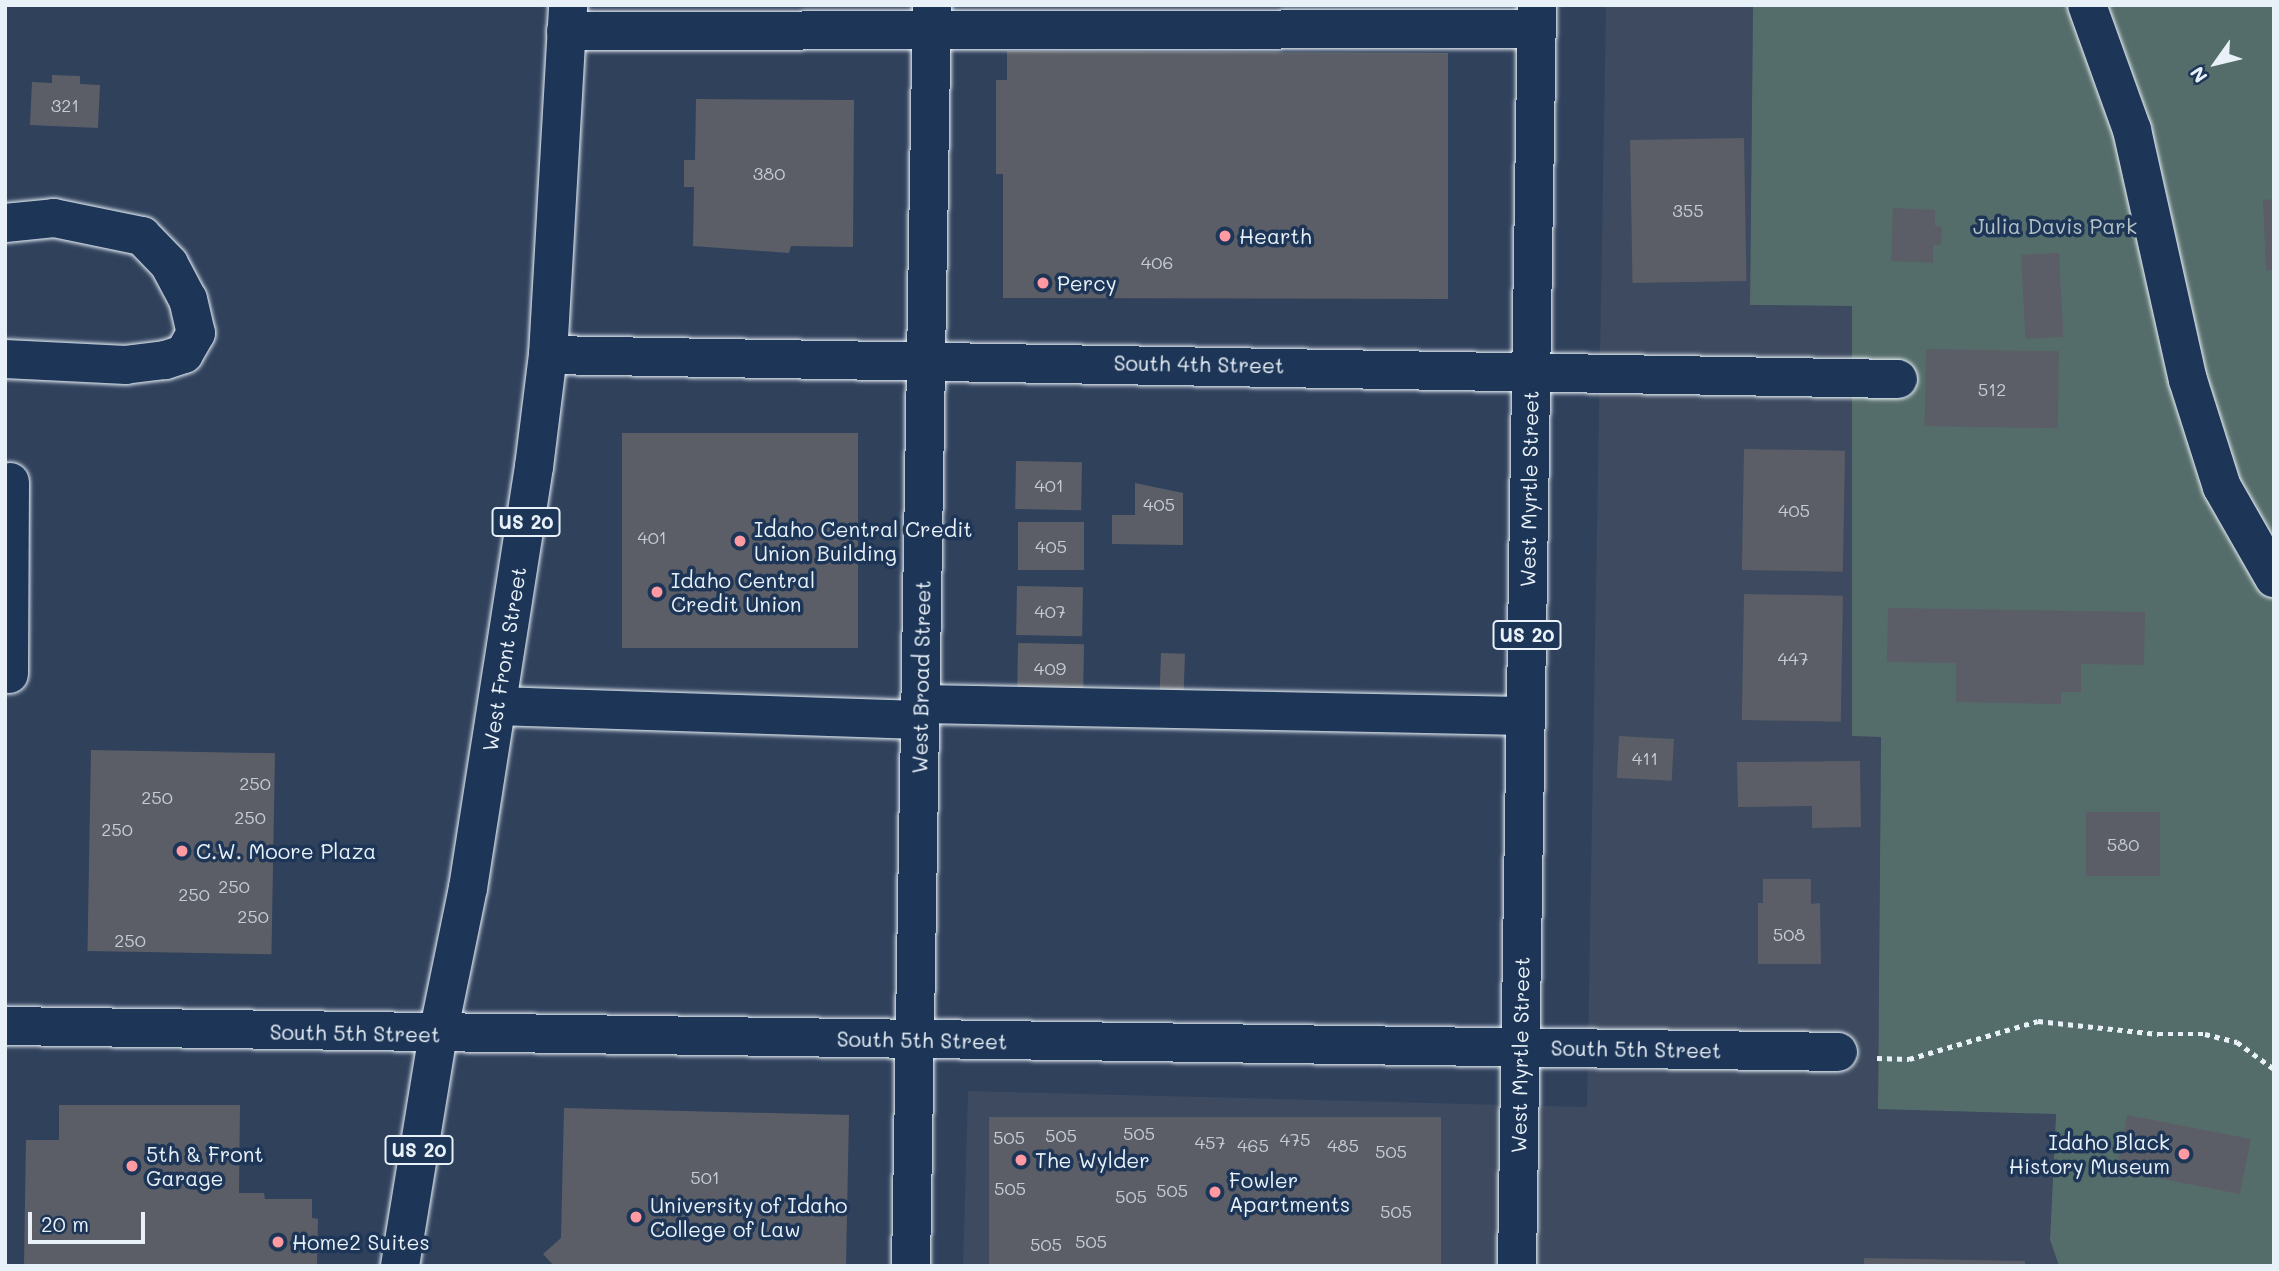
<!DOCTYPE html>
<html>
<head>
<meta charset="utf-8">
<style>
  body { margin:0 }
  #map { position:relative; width:2279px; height:1271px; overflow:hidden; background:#30415c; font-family:Mali,sans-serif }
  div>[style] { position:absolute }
  .built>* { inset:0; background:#3d4a5f }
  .green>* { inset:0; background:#556d6a }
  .building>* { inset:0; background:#5b5e66; transform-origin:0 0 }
  .path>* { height:4.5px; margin-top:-2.25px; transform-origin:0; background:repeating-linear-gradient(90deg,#e8f1f8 0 5px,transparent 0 10px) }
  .roads { filter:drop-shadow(0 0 2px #e8f1f8) drop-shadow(0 0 2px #e8f1f8) }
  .minor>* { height:38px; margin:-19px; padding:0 19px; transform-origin:19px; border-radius:19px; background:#1d3557 }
  .major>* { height:38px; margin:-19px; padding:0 19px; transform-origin:19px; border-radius:19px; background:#1d3557 }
  .dots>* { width:19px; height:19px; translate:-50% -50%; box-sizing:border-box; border:4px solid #1d3557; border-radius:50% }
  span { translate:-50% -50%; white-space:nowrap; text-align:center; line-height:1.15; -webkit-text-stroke:7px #1d3557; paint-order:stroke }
  .number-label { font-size:18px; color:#c5ccd4 }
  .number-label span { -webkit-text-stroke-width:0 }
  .shield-label span { padding:2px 5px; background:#1d3557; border:2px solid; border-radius:5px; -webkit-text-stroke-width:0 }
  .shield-label { font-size:19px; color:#e8f1f8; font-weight:700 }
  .park-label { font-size:21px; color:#b5c3c6 }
  .poi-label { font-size:21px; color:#e8f1f8 }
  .left { translate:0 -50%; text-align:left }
  .right { translate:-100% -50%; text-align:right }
  .street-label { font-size:21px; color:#e8f1f8 }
  .frame { position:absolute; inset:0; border:7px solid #e8f1f8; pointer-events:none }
  .north { position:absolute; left:2181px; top:28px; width:70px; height:70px; -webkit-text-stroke:5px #1d3557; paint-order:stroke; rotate:236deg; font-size:19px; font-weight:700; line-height:28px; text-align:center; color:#e8f1f8 }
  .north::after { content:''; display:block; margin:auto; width:24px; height:32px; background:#e8f1f8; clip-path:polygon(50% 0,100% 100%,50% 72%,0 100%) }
  .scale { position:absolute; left:28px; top:1212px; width:117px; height:32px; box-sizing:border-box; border:4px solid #e8f1f8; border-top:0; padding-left:9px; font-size:21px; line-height:24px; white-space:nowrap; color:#e8f1f8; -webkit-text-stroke:5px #1d3557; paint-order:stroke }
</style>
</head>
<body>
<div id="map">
  <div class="built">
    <i style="clip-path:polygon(1606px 5px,1753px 5px,1750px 305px,1852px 306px,1852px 736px,1881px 736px,1878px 1108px,2056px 1113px,2050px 1240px,2059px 1266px,963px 1266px,968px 1091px,1587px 1107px)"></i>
  </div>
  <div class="green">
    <i style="clip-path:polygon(1753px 5px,2274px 5px,2274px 1266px,2059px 1266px,2050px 1240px,2056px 1114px,1878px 1109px,1881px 737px,1852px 736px,1852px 306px,1750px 305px)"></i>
  </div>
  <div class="building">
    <i style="clip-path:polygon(1007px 51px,1448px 53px,1448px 299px,1003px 298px,1003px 174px,996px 174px,996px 80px,1007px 80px)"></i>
    <i style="clip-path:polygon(52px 75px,80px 76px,80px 84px,100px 85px,98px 128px,30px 125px,32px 82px,52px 83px)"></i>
    <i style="clip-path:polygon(696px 99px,854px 100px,853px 247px,791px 246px,789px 253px,693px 246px,694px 187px,684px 187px,684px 160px,695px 160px)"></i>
    <i style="left:1744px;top:138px;width:143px;height:114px;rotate:89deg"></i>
    <i style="clip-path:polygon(2274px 199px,2274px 270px,2266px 271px,2263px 200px)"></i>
    <i style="clip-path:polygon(1893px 208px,1935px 210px,1935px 226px,1942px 227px,1941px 245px,1933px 245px,1933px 263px,1891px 261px)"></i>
    <i style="left:2059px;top:253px;width:84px;height:38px;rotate:87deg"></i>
    <i style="left:1926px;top:349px;width:133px;height:77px;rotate:1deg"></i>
    <i style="left:622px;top:433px;width:236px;height:215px"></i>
    <i style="left:1744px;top:449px;width:101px;height:121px;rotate:1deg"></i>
    <i style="left:1016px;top:461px;width:66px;height:48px;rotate:1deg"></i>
    <i style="clip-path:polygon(1135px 483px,1183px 493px,1183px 545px,1112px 544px,1112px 515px,1135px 515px)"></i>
    <i style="left:1018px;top:522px;width:66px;height:48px"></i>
    <i style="left:1017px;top:586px;width:66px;height:49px;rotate:1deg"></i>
    <i style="left:1744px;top:594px;width:99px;height:126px;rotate:1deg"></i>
    <i style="clip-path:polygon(1888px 608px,2145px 612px,2144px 665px,2081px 664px,2081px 692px,2061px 692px,2061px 704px,1956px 702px,1956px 663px,1887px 662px)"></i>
    <i style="left:1018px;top:643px;width:66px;height:49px;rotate:1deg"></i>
    <i style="left:1161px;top:653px;width:24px;height:38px;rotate:2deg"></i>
    <i style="left:1619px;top:736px;width:55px;height:42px;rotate:3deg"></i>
    <i style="left:91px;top:750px;width:184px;height:201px;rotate:1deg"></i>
    <i style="clip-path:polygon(1860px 761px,1861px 827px,1812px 828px,1812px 806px,1738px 807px,1737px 762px)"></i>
    <i style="left:2086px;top:812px;width:74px;height:64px"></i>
    <i style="clip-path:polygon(1763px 879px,1811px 879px,1811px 904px,1820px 903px,1821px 964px,1758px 964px,1758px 903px,1763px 903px)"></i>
    <i style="clip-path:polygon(59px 1105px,240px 1105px,239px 1193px,264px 1193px,265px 1199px,312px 1199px,312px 1218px,318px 1219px,317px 1266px,24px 1266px,26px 1140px,59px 1140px)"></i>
    <i style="clip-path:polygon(564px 1108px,849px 1115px,846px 1266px,554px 1266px,543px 1254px,561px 1238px)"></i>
    <i style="left:2127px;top:1115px;width:126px;height:56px;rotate:11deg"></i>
    <i style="left:989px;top:1117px;width:452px;height:149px"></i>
    <i style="clip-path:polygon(1864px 1258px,2025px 1261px,2025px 1266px,1864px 1266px)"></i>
  </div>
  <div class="path">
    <i style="left:1877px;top:1058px;width:32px;rotate:2deg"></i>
    <i style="left:1909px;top:1059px;width:134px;rotate:-16.4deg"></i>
    <i style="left:2038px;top:1021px;width:121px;rotate:6.2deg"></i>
    <i style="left:2158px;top:1034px;width:47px"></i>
    <i style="left:2205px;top:1034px;width:33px;rotate:14deg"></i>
    <i style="left:2237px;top:1042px;width:46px;rotate:36.1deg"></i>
  </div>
  <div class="roads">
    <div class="minor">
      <i style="left:2087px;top:5px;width:133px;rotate:70.2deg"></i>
      <i style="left:2132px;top:130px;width:256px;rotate:77.4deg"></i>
      <i style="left:2188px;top:380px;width:112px;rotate:72.4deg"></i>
      <i style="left:2222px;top:487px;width:105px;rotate:60.3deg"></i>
      <i style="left:566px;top:31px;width:971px;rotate:-0.12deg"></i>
      <i style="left:5px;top:223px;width:49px;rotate:-5.8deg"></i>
      <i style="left:54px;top:218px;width:90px;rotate:11.6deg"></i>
      <i style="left:142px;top:236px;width:39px;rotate:46deg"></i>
      <i style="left:169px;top:264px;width:40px;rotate:62deg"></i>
      <i style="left:188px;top:299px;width:35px;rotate:77deg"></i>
      <i style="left:196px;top:333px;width:24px;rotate:120deg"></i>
      <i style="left:184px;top:354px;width:20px;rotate:162deg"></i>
      <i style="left:165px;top:360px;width:39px;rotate:173deg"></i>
      <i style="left:126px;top:365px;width:121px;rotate:-177.2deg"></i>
      <i style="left:548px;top:355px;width:1350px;rotate:1.02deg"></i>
      <i style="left:9px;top:674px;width:192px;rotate:-89.7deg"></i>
      <i style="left:921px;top:704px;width:604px;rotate:1.14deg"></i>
      <i style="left:497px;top:706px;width:423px;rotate:1.9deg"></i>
      <i style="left:5px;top:1026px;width:1833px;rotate:0.81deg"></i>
      <i style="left:911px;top:1266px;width:1261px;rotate:-89.05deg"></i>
    </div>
    <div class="major">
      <i style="left:400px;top:1266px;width:235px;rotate:-80.7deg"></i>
      <i style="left:438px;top:1034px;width:149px;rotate:-78.4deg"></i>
      <i style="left:468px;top:888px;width:426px;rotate:-81.1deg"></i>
      <i style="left:534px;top:467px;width:113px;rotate:-82.9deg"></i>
      <i style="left:548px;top:355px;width:351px;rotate:-86.7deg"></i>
      <i style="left:1517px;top:1266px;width:1261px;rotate:-89.09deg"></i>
    </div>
  </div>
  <div class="dots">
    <i style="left:1225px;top:236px;background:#ff9aa2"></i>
    <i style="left:1043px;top:283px;background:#ff9aa2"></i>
    <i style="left:740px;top:541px;background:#ff9aa2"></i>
    <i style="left:657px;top:592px;background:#ff9aa2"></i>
    <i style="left:182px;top:851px;background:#ff9aa2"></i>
    <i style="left:2184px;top:1154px;background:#ff9aa2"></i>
    <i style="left:1021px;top:1160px;background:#ff9aa2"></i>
    <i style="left:132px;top:1166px;background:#ff9aa2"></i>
    <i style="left:1215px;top:1192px;background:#ff9aa2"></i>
    <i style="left:636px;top:1217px;background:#ff9aa2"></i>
    <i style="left:278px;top:1242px;background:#ff9aa2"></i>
  </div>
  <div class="number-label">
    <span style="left:65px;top:105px">321</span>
    <span style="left:769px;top:173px">380</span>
    <span style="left:1688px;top:210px">355</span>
    <span style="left:1157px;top:262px">406</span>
    <span style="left:1992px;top:389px">512</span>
    <span style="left:1049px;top:485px">401</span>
    <span style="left:1159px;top:504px">405</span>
    <span style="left:1794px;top:510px">405</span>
    <span style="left:652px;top:537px">401</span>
    <span style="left:1051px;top:546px">405</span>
    <span style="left:1050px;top:611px">407</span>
    <span style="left:1793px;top:658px">447</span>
    <span style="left:1050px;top:668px">409</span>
    <span style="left:1645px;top:758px">411</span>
    <span style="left:255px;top:783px">250</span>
    <span style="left:157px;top:797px">250</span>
    <span style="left:250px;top:817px">250</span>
    <span style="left:117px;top:829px">250</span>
    <span style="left:2123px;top:844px">580</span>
    <span style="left:234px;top:886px">250</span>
    <span style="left:194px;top:894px">250</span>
    <span style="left:253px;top:916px">250</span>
    <span style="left:1789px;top:934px">508</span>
    <span style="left:130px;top:940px">250</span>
    <span style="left:1139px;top:1133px">505</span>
    <span style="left:1061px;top:1135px">505</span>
    <span style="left:1009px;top:1137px">505</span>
    <span style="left:1295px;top:1139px">475</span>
    <span style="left:1210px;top:1142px">457</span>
    <span style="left:1253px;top:1145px">465</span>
    <span style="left:1343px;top:1145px">485</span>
    <span style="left:1391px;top:1151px">505</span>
    <span style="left:705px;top:1177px">501</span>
    <span style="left:1010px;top:1188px">505</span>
    <span style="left:1172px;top:1190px">505</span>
    <span style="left:1131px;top:1196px">505</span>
    <span style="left:1396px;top:1211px">505</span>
    <span style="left:1091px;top:1241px">505</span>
    <span style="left:1046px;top:1244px">505</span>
  </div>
  <div class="shield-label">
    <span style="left:526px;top:522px">US 20</span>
    <span style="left:1527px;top:635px">US 20</span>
    <span style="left:419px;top:1150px">US 20</span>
  </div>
  <div class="park-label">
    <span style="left:2055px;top:226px">Julia Davis Park</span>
  </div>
  <div class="poi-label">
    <span class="left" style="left:1239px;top:236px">Hearth</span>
    <span class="left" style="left:1057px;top:283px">Percy</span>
    <span class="left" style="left:754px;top:541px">Idaho Central Credit<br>Union Building</span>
    <span class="left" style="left:671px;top:592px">Idaho Central<br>Credit Union</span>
    <span class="left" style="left:196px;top:851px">C.W. Moore Plaza</span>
    <span class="right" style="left:2170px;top:1154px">Idaho Black<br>History Museum</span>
    <span class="left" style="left:146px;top:1166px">5th &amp; Front<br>Garage</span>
    <span class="left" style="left:1035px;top:1160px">The Wylder</span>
    <span class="left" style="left:1229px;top:1192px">Fowler<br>Apartments</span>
    <span class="left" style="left:650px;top:1217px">University of Idaho<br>College of Law</span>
    <span class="left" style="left:292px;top:1242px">Home2 Suites</span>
  </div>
  <div class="street-label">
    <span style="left:1199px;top:364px;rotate:1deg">South 4th Street</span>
    <span style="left:1529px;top:489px;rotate:-89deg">West Myrtle Street</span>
    <span style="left:504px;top:659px;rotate:-81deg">West Front Street</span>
    <span style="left:921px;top:677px;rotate:-89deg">West Broad Street</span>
    <span style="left:355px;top:1033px;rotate:1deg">South 5th Street</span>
    <span style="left:922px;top:1040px;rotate:1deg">South 5th Street</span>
    <span style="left:1636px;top:1049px;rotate:1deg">South 5th Street</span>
    <span style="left:1520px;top:1055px;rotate:-89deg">West Myrtle Street</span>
  </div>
  <div class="frame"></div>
  <div class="north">N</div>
  <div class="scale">20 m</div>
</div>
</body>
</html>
